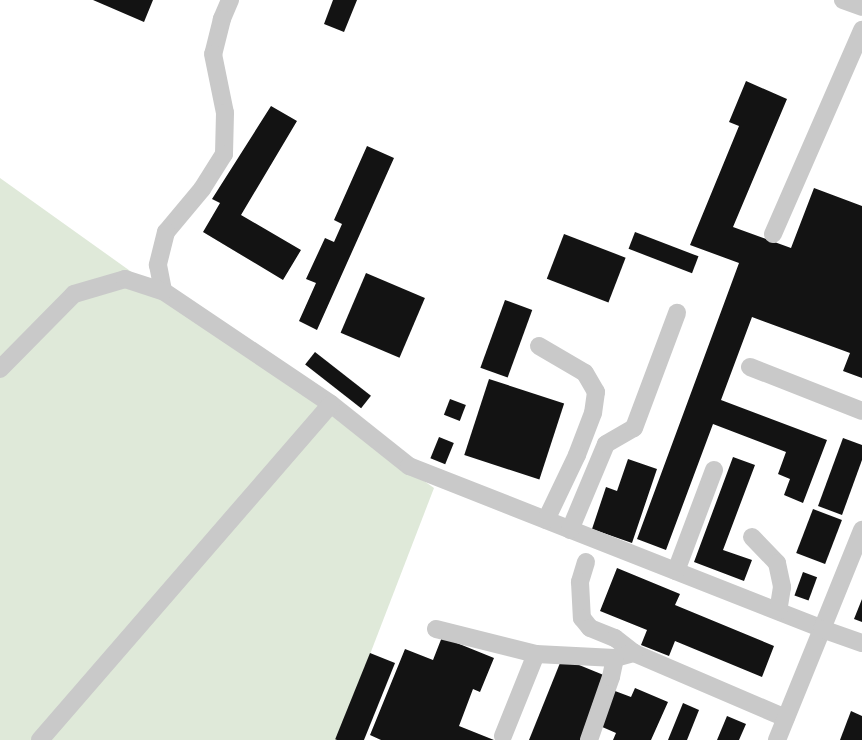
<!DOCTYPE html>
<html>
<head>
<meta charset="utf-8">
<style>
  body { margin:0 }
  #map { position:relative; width:862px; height:740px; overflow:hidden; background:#fff; font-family:"Noto Sans",sans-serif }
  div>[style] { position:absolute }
  .green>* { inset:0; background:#dfe9d9 }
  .building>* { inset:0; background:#131313; transform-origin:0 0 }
  .minor>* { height:18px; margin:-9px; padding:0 9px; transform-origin:9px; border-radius:9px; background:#c9c9c9 }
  span { translate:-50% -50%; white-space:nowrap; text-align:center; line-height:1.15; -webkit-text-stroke:4px #fff; paint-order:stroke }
</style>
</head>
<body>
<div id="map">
  <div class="green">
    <i style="clip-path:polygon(0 178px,434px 488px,337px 740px,0 740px)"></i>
  </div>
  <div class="building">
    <i style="clip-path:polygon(93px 0,153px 0,144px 22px)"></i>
    <i style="clip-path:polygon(333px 0,357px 0,344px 32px,324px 24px)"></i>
    <i style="clip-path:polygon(746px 81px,787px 99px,733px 227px,791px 248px,814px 188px,862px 206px,862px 378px,843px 371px,850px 353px,752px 317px,721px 400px,827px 440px,803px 503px,784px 495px,790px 479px,778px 474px,786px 452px,713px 424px,666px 550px,637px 539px,739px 263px,690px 245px,739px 126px,729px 122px)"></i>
    <i style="clip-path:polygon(271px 106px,297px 121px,241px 215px,301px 250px,283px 280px,203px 232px,220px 203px,212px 199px)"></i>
    <i style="clip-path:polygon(367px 146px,394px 158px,317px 330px,299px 321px,316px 283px,306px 279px,325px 238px,334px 242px,342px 224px,334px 220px)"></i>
    <i style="left:635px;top:232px;width:68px;height:18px;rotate:21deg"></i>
    <i style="left:564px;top:234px;width:66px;height:48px;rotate:21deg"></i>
    <i style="left:366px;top:273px;width:64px;height:65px;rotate:23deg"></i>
    <i style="left:505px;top:300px;width:29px;height:72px;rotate:20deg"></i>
    <i style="left:315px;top:352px;width:71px;height:16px;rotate:38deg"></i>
    <i style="left:489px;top:379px;width:79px;height:80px;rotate:18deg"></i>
    <i style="left:450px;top:399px;width:17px;height:17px;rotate:21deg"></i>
    <i style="left:439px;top:437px;width:16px;height:23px;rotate:22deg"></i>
    <i style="clip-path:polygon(843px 438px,862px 445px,862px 460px,842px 515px,818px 506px)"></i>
    <i style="clip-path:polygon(733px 457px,755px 465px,723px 550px,752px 560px,744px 581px,694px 562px)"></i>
    <i style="clip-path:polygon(628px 459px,657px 469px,632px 543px,592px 529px,606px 487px,617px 491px)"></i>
    <i style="left:813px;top:509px;width:31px;height:47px;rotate:21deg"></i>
    <i style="clip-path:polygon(617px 568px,680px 594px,675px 605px,774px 646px,762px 677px,675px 641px,669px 656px,641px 645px,647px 630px,600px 611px)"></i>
    <i style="left:803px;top:572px;width:15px;height:25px;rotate:20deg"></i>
    <i style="clip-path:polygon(862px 599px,862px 622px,854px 619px)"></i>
    <i style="clip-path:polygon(442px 637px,494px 658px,480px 692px,473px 689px,459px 726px,494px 740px,381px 740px,370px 735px,405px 649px,433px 660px)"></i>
    <i style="left:370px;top:653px;width:27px;height:93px;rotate:22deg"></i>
    <i style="clip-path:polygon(562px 658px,606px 676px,580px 740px,529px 740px)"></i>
    <i style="clip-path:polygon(635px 688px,668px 702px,651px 740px,613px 740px,616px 733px,600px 726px,615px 691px,631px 697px)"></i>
    <i style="clip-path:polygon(683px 703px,699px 710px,687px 740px,668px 740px)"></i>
    <i style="clip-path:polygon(851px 711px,862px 716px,862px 740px,840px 740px)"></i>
    <i style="clip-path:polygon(727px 716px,746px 724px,739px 740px,717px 740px)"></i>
  </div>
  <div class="minor">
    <i style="left:230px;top:0;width:21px;rotate:113deg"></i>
    <i style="left:222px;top:19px;width:36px;rotate:104deg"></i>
    <i style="left:213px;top:54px;width:60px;rotate:78.5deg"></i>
    <i style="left:225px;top:113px;width:41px;rotate:91.4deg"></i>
    <i style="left:224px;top:154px;width:41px;rotate:122.2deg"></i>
    <i style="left:202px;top:189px;width:56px;rotate:129.9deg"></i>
    <i style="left:166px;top:232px;width:34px;rotate:104deg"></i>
    <i style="left:158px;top:265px;width:26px;rotate:79deg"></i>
    <i style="left:163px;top:291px;width:202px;rotate:33.9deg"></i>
    <i style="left:331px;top:404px;width:100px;rotate:38.5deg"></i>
    <i style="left:409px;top:466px;width:444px;rotate:21.5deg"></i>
    <i style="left:822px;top:629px;width:107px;rotate:-68deg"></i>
    <i style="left:843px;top:0;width:20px;rotate:20deg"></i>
    <i style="left:773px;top:234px;width:223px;rotate:-66.4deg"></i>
    <i style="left:539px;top:346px;width:53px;rotate:30.4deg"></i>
    <i style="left:585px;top:373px;width:22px;rotate:60deg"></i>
    <i style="left:596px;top:392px;width:21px;rotate:98deg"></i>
    <i style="left:593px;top:413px;width:45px;rotate:110.9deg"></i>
    <i style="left:577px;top:455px;width:72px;rotate:115.5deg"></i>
    <i style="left:750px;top:367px;width:120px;rotate:21.4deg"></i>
    <i style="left:0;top:369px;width:105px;rotate:-45.4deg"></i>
    <i style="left:74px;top:294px;width:53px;rotate:-16.4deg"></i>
    <i style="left:125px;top:279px;width:40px;rotate:18deg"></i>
    <i style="left:570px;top:530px;width:93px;rotate:-67.3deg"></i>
    <i style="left:606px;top:444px;width:32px;rotate:-30deg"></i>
    <i style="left:634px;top:428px;width:123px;rotate:-69.5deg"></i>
    <i style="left:752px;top:537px;width:36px;rotate:46deg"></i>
    <i style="left:777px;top:563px;width:25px;rotate:78deg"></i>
    <i style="left:782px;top:587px;width:24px;rotate:99deg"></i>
    <i style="left:586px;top:562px;width:21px;rotate:107deg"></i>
    <i style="left:580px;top:582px;width:36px;rotate:87deg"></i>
    <i style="left:582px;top:618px;width:13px;rotate:51deg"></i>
    <i style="left:590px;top:628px;width:27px;rotate:22deg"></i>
    <i style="left:615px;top:638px;width:24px;rotate:38deg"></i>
    <i style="left:634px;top:653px;width:165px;rotate:23.2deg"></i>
    <i style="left:676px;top:571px;width:108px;rotate:-69.4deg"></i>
    <i style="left:436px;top:629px;width:103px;rotate:14deg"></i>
    <i style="left:536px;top:654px;width:79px;rotate:2.9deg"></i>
    <i style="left:615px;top:658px;width:20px;rotate:-15deg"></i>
    <i style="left:503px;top:736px;width:88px;rotate:-68.1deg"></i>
    <i style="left:40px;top:740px;width:444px;rotate:-49.1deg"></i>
    <i style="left:589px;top:740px;width:67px;rotate:-70.8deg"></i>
    <i style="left:611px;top:677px;width:19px;rotate:-78deg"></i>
    <i style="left:777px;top:740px;width:120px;rotate:-67.9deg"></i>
    <i style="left:822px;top:629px;width:42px;rotate:19.3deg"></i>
  </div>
</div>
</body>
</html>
